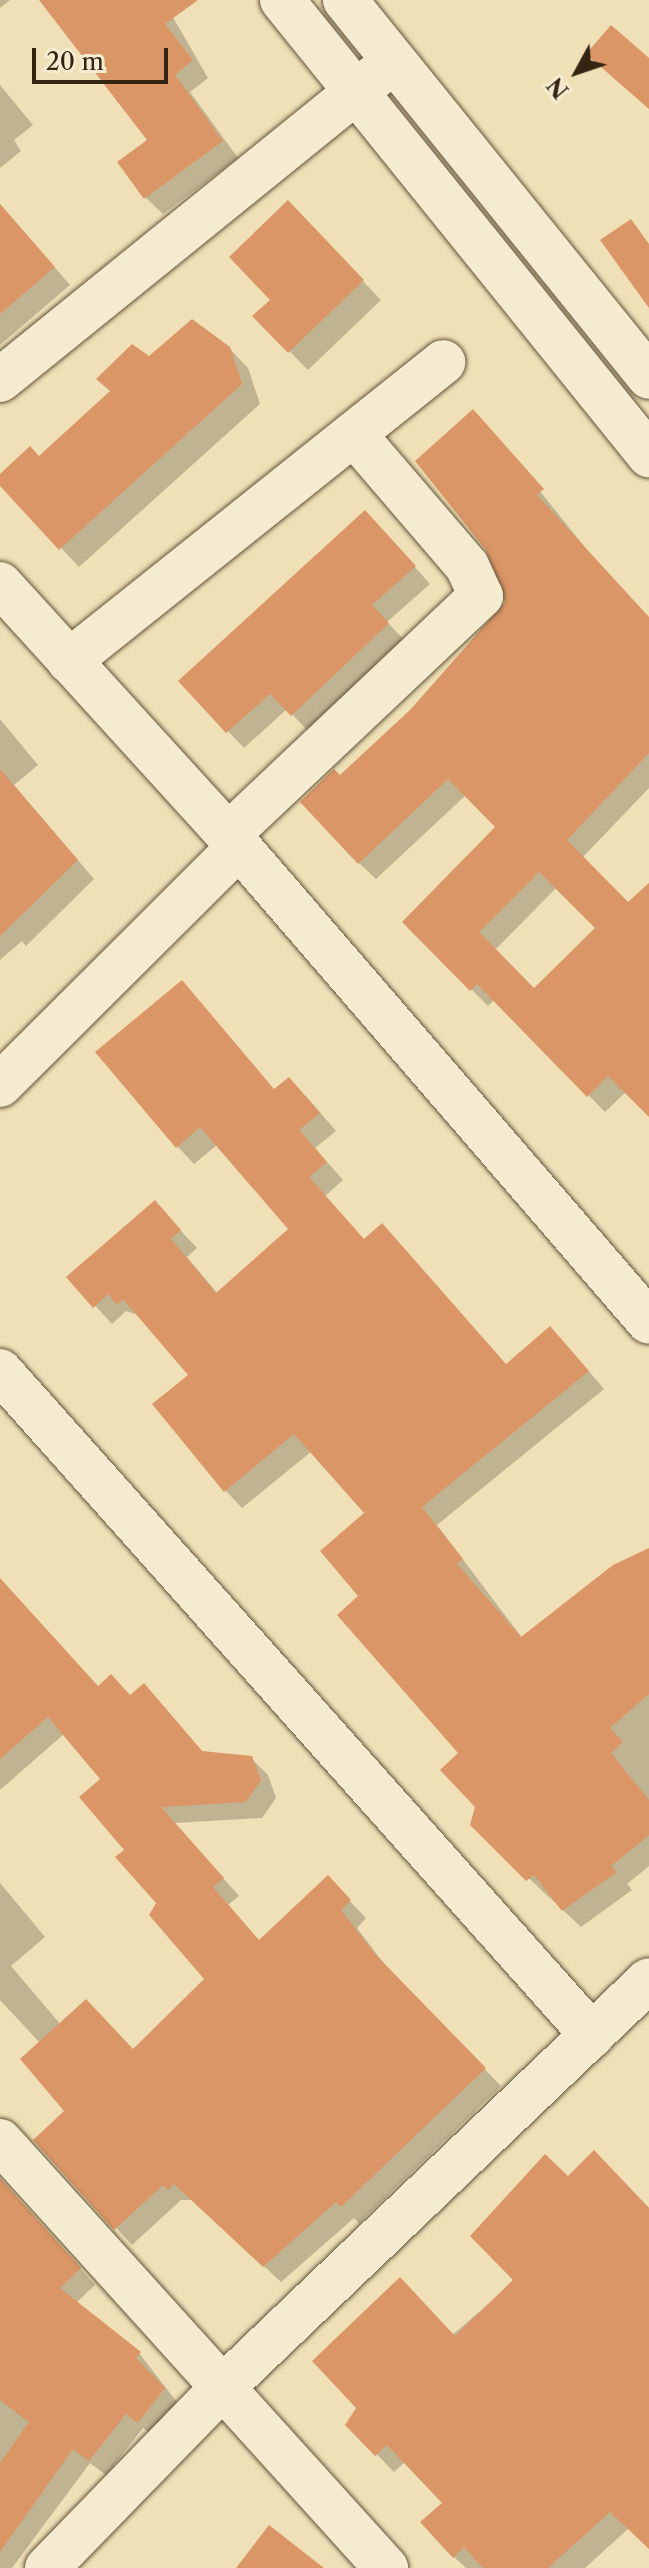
<!DOCTYPE html>
<html>
<head>
<meta charset="utf-8">
<style>
  body { margin:0 }
  #map { position:relative; width:649px; height:2568px; overflow:hidden; background:#efe0b7; font-family:"Libre Caslon Text",serif }
  div>[style] { position:absolute }
  .shadow>* { inset:0; background:#0003 }
  .building>* { inset:0; background:#db9667 }
  .roads { filter:drop-shadow(0 0 2px #63543b) drop-shadow(0 0 2px #63543b) }
  .minor>* { height:44px; margin:-22px; padding:0 22px; transform-origin:22px; border-radius:22px; background:#f5ebd0 }
  span { translate:-50% -50%; white-space:nowrap; text-align:center; line-height:1.15; -webkit-text-stroke:7px #f5ebd0; paint-order:stroke }
  .north { position:absolute; left:537px; top:32px; width:80px; height:80px; -webkit-text-stroke:6px #f5ebd0; paint-order:stroke; rotate:230deg; font-size:22px; font-weight:700; line-height:32px; text-align:center; color:#342512 }
  .north::after { content:''; display:block; margin:auto; width:28px; height:36px; background:#342512; clip-path:polygon(50% 0,100% 100%,50% 72%,0 100%) }
  .scale { position:absolute; left:32px; top:48px; width:136px; height:36px; box-sizing:border-box; border:4px solid #342512; border-top:0; padding-left:10px; font-size:24px; line-height:28px; white-space:nowrap; color:#342512; -webkit-text-stroke:6px #f5ebd0; paint-order:stroke }
</style>
</head>
<body>
<div id="map">
  <div class="shadow">
    <i style="clip-path:polygon(0 0,10px 0,0 8px)"></i>
    <i style="clip-path:polygon(42px 0,163px 0,208px 78px,190px 92px,238px 158px,163px 214px,146px 198px,150px 141px)"></i>
    <i style="clip-path:polygon(0 85px,33px 125px,14px 140px,21px 151px,0 168px)"></i>
    <i style="clip-path:polygon(0 204px,70px 285px,0 345px)"></i>
    <i style="clip-path:polygon(306px 222px,381px 300px,308px 370px,255px 316px,273px 300px)"></i>
    <i style="clip-path:polygon(229px 348px,248px 368px,260px 404px,79px 567px,0 483px,39px 458px,149px 359px)"></i>
    <i style="clip-path:polygon(evenodd,490px 429px,649px 627px,649px 788px,582px 858px,629px 905px,649px 886px,649px 1114px,626px 1092px,605px 1112px,495px 999px,488px 1006px,405px 922px,498px 827px,466px 795px,376px 879px,359px 863px,340px 778px,412px 711px,508px 602px,490px 429px,557px 887px,598px 928px,534px 990px,494px 951px,557px 887px)"></i>
    <i style="clip-path:polygon(381px 529px,430px 584px,387px 622px,404px 640px,308px 731px,287px 709px,244px 748px,181px 681px)"></i>
    <i style="clip-path:polygon(0 719px,38px 765px,14px 785px,94px 879px,26px 946px,22px 941px,0 960px)"></i>
    <i style="clip-path:polygon(182px 982px,275px 1091px,306px 1096px,336px 1131px,315px 1148px,343px 1180px,325px 1196px,365px 1241px,507px 1366px,567px 1346px,604px 1389px,437px 1525px,523px 1639px,649px 1550px,649px 1866px,627px 1884px,632px 1890px,581px 1927px,472px 1825px,477px 1806px,461px 1753px,361px 1596px,367px 1514px,312px 1451px,242px 1508px,225px 1490px,191px 1375px,141px 1316px,126px 1311px,112px 1324px,69px 1277px,155px 1203px,197px 1248px,187px 1257px,218px 1294px,291px 1229px,218px 1144px,194px 1164px,177px 1146px)"></i>
    <i style="clip-path:polygon(0 1592px,98px 1688px,131px 1697px,144px 1686px,204px 1753px,251px 1758px,268px 1775px,276px 1798px,262px 1818px,175px 1823px,239px 1896px,228px 1905px,260px 1942px,344px 1895px,366px 1918px,357px 1928px,391px 1973px,501px 2086px,359px 2223px,354px 2218px,281px 2282px,192px 2200px,181px 2200px,132px 2245px,36px 2140px,67px 2111px,40px 2043px,0 2000px,0 1883px,45px 1937px,11px 1966px,61px 2025px,133px 2051px,207px 1979px,127px 1850px,103px 1779px,64px 1734px,0 1790px)"></i>
    <i style="clip-path:polygon(594px 2153px,649px 2208px,649px 2547px,629px 2528px,585px 2568px,466px 2568px,454px 2557px,444px 2503px,406px 2461px,394px 2472px,348px 2425px,516px 2280px,568px 2179px)"></i>
    <i style="clip-path:polygon(0 2179px,95px 2285px,76px 2303px,139px 2353px,180px 2406px,154px 2437px,143px 2428px,106px 2475px,90px 2463px,12px 2568px,0 2568px)"></i>
  </div>
  <div class="building">
    <i style="clip-path:polygon(39px 0,198px 0,165px 24px,193px 60px,175px 75px,223px 141px,144px 199px,117px 162px,147px 140px)"></i>
    <i style="clip-path:polygon(611px 25px,649px 58px,649px 109px,586px 54px)"></i>
    <i style="clip-path:polygon(288px 200px,364px 280px,288px 353px,252px 316px,270px 300px,229px 257px)"></i>
    <i style="clip-path:polygon(0 204px,55px 267px,0 314px)"></i>
    <i style="clip-path:polygon(631px 219px,649px 244px,649px 308px,600px 240px)"></i>
    <i style="clip-path:polygon(192px 319px,230px 347px,242px 384px,59px 550px,0 486px,0 474px,30px 446px,39px 456px,110px 391px,96px 379px,132px 344px,149px 356px)"></i>
    <i style="clip-path:polygon(evenodd,473px 409px,544px 489px,537px 495px,649px 617px,649px 753px,567px 840px,628px 902px,649px 883px,649px 1117px,608px 1076px,587px 1097px,477px 984px,470px 991px,402px 922px,495px 827px,448px 779px,358px 864px,300px 802px,334px 769px,340px 775px,411px 709px,505px 602px,486px 550px,415px 461px,473px 409px,539px 872px,595px 928px,534px 988px,479px 932px,539px 872px)"></i>
    <i style="clip-path:polygon(365px 510px,416px 566px,372px 605px,389px 623px,291px 716px,270px 694px,226px 733px,178px 681px)"></i>
    <i style="clip-path:polygon(0 769px,78px 860px,0 936px)"></i>
    <i style="clip-path:polygon(182px 980px,274px 1089px,289px 1077px,320px 1113px,299px 1130px,327px 1162px,309px 1177px,364px 1239px,382px 1223px,506px 1364px,550px 1326px,589px 1371px,422px 1507px,463px 1559px,457px 1564px,521px 1637px,613px 1565px,649px 1548px,649px 1694px,610px 1728px,623px 1742px,611px 1753px,649px 1800px,649px 1835px,611px 1866px,617px 1872px,562px 1911px,534px 1875px,526px 1881px,470px 1825px,475px 1807px,440px 1770px,458px 1753px,337px 1615px,358px 1596px,320px 1551px,364px 1513px,294px 1434px,224px 1492px,152px 1404px,188px 1375px,123px 1299px,117px 1305px,108px 1294px,93px 1308px,66px 1277px,155px 1200px,181px 1230px,171px 1239px,216px 1293px,288px 1229px,200px 1127px,176px 1148px,95px 1052px)"></i>
    <i style="clip-path:polygon(0 1578px,98px 1686px,111px 1674px,130px 1695px,144px 1683px,202px 1751px,252px 1756px,261px 1780px,246px 1802px,161px 1807px,224px 1878px,213px 1887px,259px 1940px,328px 1875px,351px 1900px,341px 1910px,375px 1954px,486px 2068px,341px 2207px,336px 2202px,263px 2267px,174px 2184px,168px 2190px,163px 2185px,114px 2230px,33px 2140px,64px 2111px,20px 2059px,86px 1999px,133px 2049px,204px 1979px,149px 1915px,156px 1903px,115px 1857px,124px 1850px,79px 1797px,100px 1779px,48px 1717px,0 1759px)"></i>
    <i style="clip-path:polygon(594px 2150px,649px 2208px,649px 2549px,610px 2512px,548px 2568px,483px 2568px,464px 2547px,453px 2558px,420px 2522px,442px 2503px,387px 2445px,375px 2456px,345px 2425px,356px 2408px,312px 2361px,400px 2277px,455px 2336px,513px 2280px,470px 2236px,545px 2154px,568px 2176px)"></i>
    <i style="clip-path:polygon(0 2178px,81px 2268px,60px 2288px,141px 2352px,136px 2358px,165px 2388px,138px 2423px,126px 2414px,89px 2461px,73px 2449px,0 2552px,0 2463px,29px 2422px,0 2400px)"></i>
    <i style="clip-path:polygon(269px 2525px,324px 2568px,236px 2568px)"></i>
  </div>
  <div class="roads">
    <div class="minor">
      <i style="left:282px;top:0;width:585px;rotate:51.11deg"></i>
      <i style="left:345px;top:0;width:484px;rotate:51.1deg"></i>
      <i style="left:0;top:380px;width:506px;rotate:-38.98deg"></i>
      <i style="left:0;top:584px;width:355px;rotate:47.7deg"></i>
      <i style="left:239px;top:847px;width:627px;rotate:49.2deg"></i>
      <i style="left:69px;top:661px;width:479px;rotate:-38.6deg"></i>
      <i style="left:228px;top:835px;width:348px;rotate:-43.4deg"></i>
      <i style="left:481px;top:596px;width:33px;rotate:-115deg"></i>
      <i style="left:467px;top:566px;width:174px;rotate:-130.6deg"></i>
      <i style="left:0;top:1085px;width:337px;rotate:-44.9deg"></i>
      <i style="left:0;top:1371px;width:890px;rotate:48.28deg"></i>
      <i style="left:0;top:2141px;width:576px;rotate:47.89deg"></i>
      <i style="left:47px;top:2568px;width:248px;rotate:-45.8deg"></i>
      <i style="left:220px;top:2390px;width:593px;rotate:-43.7deg"></i>
    </div>
  </div>
  <div class="north">N</div>
  <div class="scale">20 m</div>
</div>
</body>
</html>
